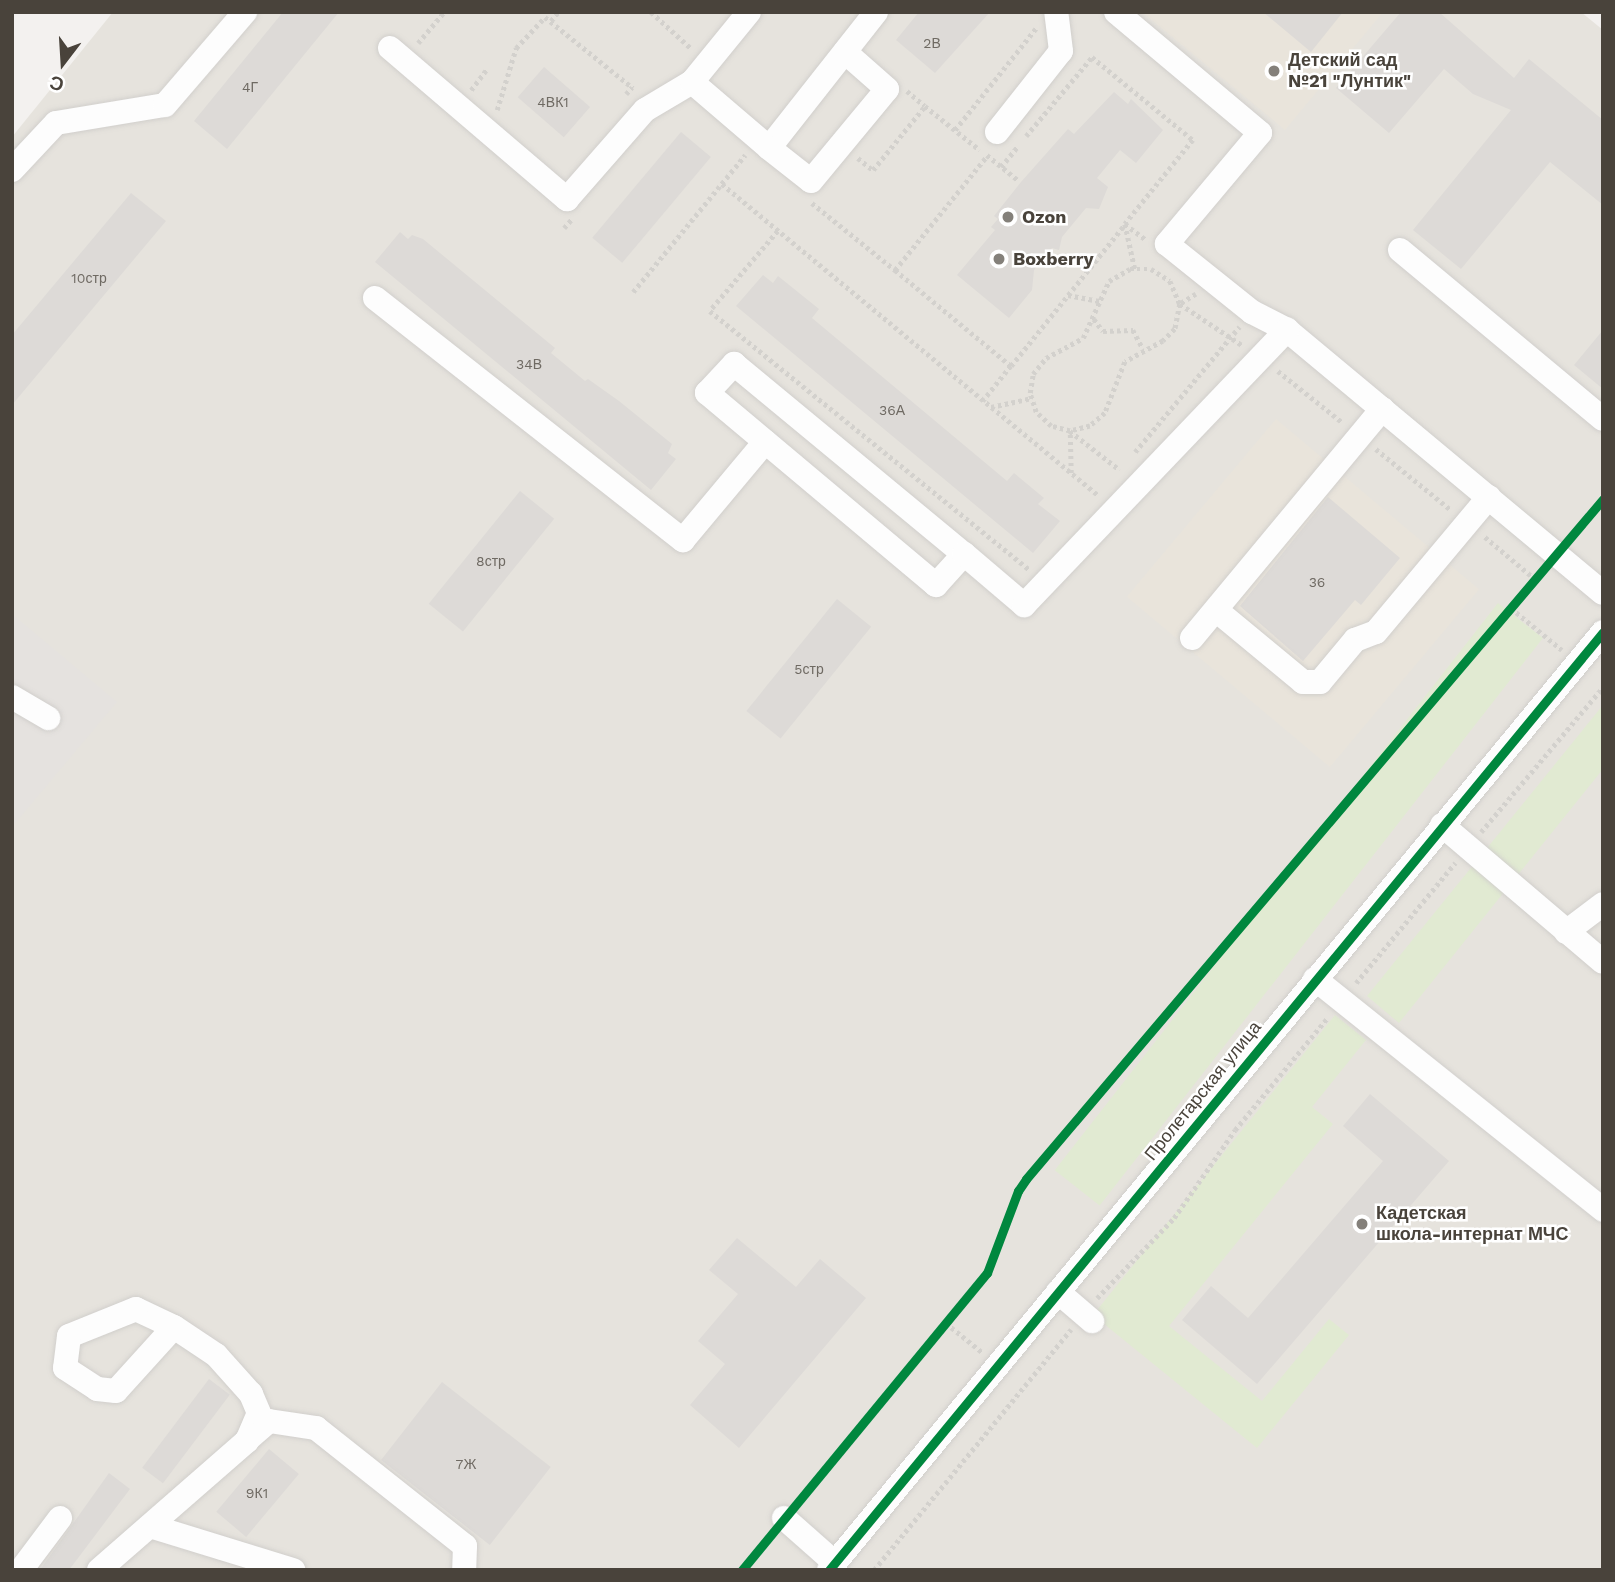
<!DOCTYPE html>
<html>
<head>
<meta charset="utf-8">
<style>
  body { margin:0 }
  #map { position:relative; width:1615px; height:1582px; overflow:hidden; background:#f3f1ef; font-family:"Work Sans",sans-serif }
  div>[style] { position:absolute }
  .residential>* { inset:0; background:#e6e3dd }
  .industrial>* { inset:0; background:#e5e2df }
  .education>* { inset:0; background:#e9e4db; transform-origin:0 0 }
  .green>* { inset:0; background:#e1ead2; transform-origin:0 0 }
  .building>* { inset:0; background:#dddad7; transform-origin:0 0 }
  .path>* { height:4.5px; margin-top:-2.25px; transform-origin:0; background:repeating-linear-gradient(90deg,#d3d1cd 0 3.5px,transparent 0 7px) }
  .roads { filter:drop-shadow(0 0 2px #d1cfcc) drop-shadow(0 0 2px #d1cfcc) }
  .minor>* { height:24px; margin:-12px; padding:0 12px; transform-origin:12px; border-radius:12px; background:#fdfdfd }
  .cycleway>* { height:9px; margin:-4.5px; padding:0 4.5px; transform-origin:4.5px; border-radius:4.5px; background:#00873e }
  .dots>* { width:19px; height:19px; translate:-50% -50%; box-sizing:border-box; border:4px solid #fff; border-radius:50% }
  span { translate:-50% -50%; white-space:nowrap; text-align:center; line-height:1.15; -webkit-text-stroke:5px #fff; paint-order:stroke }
  .number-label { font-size:14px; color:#6f6a63 }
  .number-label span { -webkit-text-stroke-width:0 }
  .poi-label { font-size:18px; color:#49433b; font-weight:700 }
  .left { translate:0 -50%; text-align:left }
  .street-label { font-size:18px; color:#49433b }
  .frame { position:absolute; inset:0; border:14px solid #49433b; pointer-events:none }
  .north { position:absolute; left:28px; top:28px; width:70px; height:70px; -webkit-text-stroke:5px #fff; paint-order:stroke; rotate:197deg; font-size:19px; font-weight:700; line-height:28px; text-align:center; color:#49433b }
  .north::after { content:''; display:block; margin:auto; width:24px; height:32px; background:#49433b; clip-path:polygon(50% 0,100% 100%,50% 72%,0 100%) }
</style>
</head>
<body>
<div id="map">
  <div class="residential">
    <i style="clip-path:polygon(113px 12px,1581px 12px,1603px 30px,1603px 1570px,12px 1570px,12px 137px)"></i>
  </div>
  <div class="industrial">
    <i style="clip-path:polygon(12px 614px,117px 702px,12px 827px)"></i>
  </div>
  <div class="education">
    <i style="clip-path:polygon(1142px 12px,1383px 12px,1285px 130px)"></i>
    <i style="left:1276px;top:419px;width:265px;height:232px;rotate:40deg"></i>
  </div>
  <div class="green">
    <i style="left:1498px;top:603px;width:57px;height:720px;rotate:38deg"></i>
    <i style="clip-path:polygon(1603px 705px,1603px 769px,1399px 1023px,1367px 996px)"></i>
    <i style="clip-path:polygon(1335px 1015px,1366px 1040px,1312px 1107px,1333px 1124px,1169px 1326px,1262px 1401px,1329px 1319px,1349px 1335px,1257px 1448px,1093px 1315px)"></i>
  </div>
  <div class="building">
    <i style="clip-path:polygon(283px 12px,339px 12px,227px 149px,194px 121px)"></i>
    <i style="clip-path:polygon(919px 12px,990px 12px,935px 73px,896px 40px)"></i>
    <i style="clip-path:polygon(1263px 12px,1343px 12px,1311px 52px)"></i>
    <i style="clip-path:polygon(1401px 12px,1439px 12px,1514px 78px,1529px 59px,1603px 120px,1603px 205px,1550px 162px,1461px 269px,1413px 230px,1511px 110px,1473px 94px,1444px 69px,1389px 133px,1336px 88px)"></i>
    <i style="left:544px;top:67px;width:61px;height:40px;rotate:41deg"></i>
    <i style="clip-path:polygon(1114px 92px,1128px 104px,1131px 99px,1163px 130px,1136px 163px,1120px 150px,1097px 178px,1108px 187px,1099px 209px,1086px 208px,1062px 237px,1059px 250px,1052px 248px,1034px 270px,1032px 290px,1009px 318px,957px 275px,995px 230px,991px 227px,998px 219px,994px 216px,1021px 182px,1068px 129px,1074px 134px)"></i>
    <i style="left:681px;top:132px;width:39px;height:138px;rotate:40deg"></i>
    <i style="clip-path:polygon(131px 193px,166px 221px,12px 405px,12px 335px)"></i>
    <i style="clip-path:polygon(400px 232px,408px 239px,412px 235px,423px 239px,555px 348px,551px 353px,585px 381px,588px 379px,619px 401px,672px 444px,668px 453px,676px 459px,651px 490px,375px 262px)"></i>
    <i style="clip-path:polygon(763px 275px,773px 283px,778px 276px,819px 309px,812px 318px,1007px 481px,1014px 473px,1044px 498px,1038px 504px,1060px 521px,1033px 553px,736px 306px)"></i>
    <i style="clip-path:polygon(1603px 330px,1603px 389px,1574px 365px)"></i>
    <i style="left:520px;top:491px;width:44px;height:145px;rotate:39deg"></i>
    <i style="clip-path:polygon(1328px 497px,1400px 558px,1361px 605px,1355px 600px,1303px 661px,1240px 606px)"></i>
    <i style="left:837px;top:599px;width:44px;height:144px;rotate:39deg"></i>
    <i style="clip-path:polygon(1370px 1094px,1449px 1161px,1257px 1384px,1182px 1320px,1211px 1286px,1248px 1318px,1383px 1161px,1343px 1126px)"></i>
    <i style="clip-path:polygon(737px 1238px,796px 1287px,820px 1259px,866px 1298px,739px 1448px,690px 1405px,725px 1364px,698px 1341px,738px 1294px,709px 1270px)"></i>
    <i style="left:209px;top:1379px;width:26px;height:111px;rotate:37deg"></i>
    <i style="left:442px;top:1382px;width:138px;height:99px;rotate:38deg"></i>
    <i style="left:269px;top:1449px;width:39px;height:82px;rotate:40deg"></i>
    <i style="clip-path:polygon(109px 1473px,130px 1489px,69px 1570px,40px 1570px)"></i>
  </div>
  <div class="path">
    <i style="left:651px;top:12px;width:55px;rotate:42.1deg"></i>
    <i style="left:551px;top:21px;width:11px;rotate:-52deg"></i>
    <i style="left:418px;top:43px;width:40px;rotate:-50deg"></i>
    <i style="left:471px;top:90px;width:26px;rotate:-53deg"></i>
    <i style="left:907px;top:91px;width:23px;rotate:40deg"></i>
    <i style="left:626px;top:94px;width:9px;rotate:-49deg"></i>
    <i style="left:497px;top:110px;width:65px;rotate:-73deg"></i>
    <i style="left:516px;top:48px;width:42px;rotate:-46.9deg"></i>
    <i style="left:545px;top:17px;width:113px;rotate:38.9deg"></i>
    <i style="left:955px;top:130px;width:130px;rotate:-51.5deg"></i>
    <i style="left:1026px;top:136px;width:103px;rotate:-50.1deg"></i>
    <i style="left:1092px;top:57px;width:131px;rotate:39.4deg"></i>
    <i style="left:1193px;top:140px;width:108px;rotate:129deg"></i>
    <i style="left:1125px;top:224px;width:46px;rotate:77.5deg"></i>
    <i style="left:987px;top:155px;width:40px;rotate:39deg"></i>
    <i style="left:858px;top:158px;width:19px;rotate:39deg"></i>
    <i style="left:873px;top:170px;width:82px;rotate:-50.9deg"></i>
    <i style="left:925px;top:106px;width:70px;rotate:38.7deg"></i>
    <i style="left:1001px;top:167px;width:27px;rotate:-51deg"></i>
    <i style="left:722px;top:184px;width:489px;rotate:39.6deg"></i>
    <i style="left:812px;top:203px;width:107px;rotate:38.9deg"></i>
    <i style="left:895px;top:270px;width:146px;rotate:-51.1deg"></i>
    <i style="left:564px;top:228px;width:11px;rotate:-49deg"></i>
    <i style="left:778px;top:231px;width:105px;rotate:130.4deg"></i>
    <i style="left:710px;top:311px;width:410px;rotate:39deg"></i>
    <i style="left:1130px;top:269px;width:21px"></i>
    <i style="left:1151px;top:269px;width:22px;rotate:32deg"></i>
    <i style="left:1170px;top:281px;width:25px;rotate:67deg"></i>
    <i style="left:1180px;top:304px;width:25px;rotate:101deg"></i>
    <i style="left:1175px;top:329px;width:17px;rotate:135deg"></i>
    <i style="left:1163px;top:341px;width:43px;rotate:151.1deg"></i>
    <i style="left:1125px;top:362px;width:55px;rotate:111.4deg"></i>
    <i style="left:1105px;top:413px;width:20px;rotate:139deg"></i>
    <i style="left:1090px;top:426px;width:21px;rotate:166deg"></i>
    <i style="left:1070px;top:431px;width:20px;rotate:-165deg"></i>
    <i style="left:1051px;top:426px;width:21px;rotate:-137deg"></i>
    <i style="left:1036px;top:412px;width:20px;rotate:-108deg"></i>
    <i style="left:1030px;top:393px;width:19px;rotate:-81deg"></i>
    <i style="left:1033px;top:374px;width:21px;rotate:-51deg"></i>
    <i style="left:1046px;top:358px;width:42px;rotate:-28.4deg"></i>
    <i style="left:1083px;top:338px;width:63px;rotate:-65.5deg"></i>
    <i style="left:1109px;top:281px;width:24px;rotate:-30deg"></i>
    <i style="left:895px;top:270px;width:151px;rotate:39.6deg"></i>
    <i style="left:1011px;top:366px;width:45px;rotate:128.7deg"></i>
    <i style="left:633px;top:292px;width:177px;rotate:-50.7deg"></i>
    <i style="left:1196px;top:294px;width:19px;rotate:148deg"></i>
    <i style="left:1180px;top:304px;width:74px;rotate:33.5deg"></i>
    <i style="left:1068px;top:295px;width:33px;rotate:11deg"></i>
    <i style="left:1094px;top:319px;width:15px;rotate:53deg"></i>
    <i style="left:1103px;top:331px;width:30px;rotate:-2deg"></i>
    <i style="left:1133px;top:330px;width:21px;rotate:62deg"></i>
    <i style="left:1011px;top:366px;width:182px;rotate:-51.2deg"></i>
    <i style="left:1125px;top:224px;width:26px;rotate:37deg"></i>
    <i style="left:1278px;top:371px;width:82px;rotate:38.6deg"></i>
    <i style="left:991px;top:407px;width:42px;rotate:-12.4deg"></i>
    <i style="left:1376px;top:449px;width:97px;rotate:39.1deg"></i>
    <i style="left:1135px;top:452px;width:163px;rotate:-50.2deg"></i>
    <i style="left:1071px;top:473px;width:42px;rotate:-91.4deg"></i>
    <i style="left:1070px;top:431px;width:63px;rotate:38deg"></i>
    <i style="left:1485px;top:537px;width:65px;rotate:40deg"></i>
    <i style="left:1511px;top:608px;width:66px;rotate:39.5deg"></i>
    <i style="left:1481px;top:832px;width:189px;rotate:-49.9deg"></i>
    <i style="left:1356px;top:983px;width:156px;rotate:-50.5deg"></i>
    <i style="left:1097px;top:1298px;width:111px;rotate:-46.1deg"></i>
    <i style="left:1174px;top:1218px;width:107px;rotate:-55.3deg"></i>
    <i style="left:1235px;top:1130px;width:146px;rotate:-50.5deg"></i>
    <i style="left:946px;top:1323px;width:46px;rotate:38.9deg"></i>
    <i style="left:874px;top:1570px;width:311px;rotate:-50.7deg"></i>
  </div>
  <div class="roads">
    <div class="minor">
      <i style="left:1116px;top:12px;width:188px;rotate:40deg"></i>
      <i style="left:1260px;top:133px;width:145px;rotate:130deg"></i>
      <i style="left:1167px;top:244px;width:109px;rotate:38.7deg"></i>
      <i style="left:1252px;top:312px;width:39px;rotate:27deg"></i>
      <i style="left:1287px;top:330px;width:411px;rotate:39.8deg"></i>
      <i style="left:390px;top:48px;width:233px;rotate:40.5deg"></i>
      <i style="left:567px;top:199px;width:118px;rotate:-48.8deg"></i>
      <i style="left:645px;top:110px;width:55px;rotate:-30.8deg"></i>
      <i style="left:692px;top:82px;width:90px;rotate:-50.8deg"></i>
      <i style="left:692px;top:82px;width:101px;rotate:40.6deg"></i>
      <i style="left:769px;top:148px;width:173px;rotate:-51.8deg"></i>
      <i style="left:997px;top:132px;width:103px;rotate:-51.7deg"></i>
      <i style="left:1061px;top:51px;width:39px;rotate:-97deg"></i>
      <i style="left:769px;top:148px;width:53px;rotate:38.2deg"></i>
      <i style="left:811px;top:181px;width:119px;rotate:-50.4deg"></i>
      <i style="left:887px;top:89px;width:56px;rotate:-138.6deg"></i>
      <i style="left:12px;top:170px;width:64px;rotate:-46.9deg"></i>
      <i style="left:56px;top:123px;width:110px;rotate:-9.4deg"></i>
      <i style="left:165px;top:105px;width:123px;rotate:-49.3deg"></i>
      <i style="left:1400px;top:250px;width:264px;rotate:39.8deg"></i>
      <i style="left:375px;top:298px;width:392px;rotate:38.2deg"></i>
      <i style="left:683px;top:540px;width:128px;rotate:-50.1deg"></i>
      <i style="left:964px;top:554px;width:42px;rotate:132.1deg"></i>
      <i style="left:936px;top:585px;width:299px;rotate:-140deg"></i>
      <i style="left:707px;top:393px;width:40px;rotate:-47deg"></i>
      <i style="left:734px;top:364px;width:298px;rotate:39.6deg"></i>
      <i style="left:964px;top:554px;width:79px;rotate:40.4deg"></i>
      <i style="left:1024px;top:605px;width:381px;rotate:-46.3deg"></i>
      <i style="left:1216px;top:610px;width:113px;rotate:39.6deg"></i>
      <i style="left:1303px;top:682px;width:17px"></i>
      <i style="left:1320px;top:682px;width:55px;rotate:-50.2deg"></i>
      <i style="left:1355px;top:640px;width:22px;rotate:-21deg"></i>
      <i style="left:1376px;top:632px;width:176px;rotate:-50.1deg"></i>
      <i style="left:1192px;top:638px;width:298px;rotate:-50.3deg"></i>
      <i style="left:12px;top:697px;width:42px;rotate:30.3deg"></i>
      <i style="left:1442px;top:825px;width:211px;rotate:40.4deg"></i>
      <i style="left:1566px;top:932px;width:46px;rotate:-37.1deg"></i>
      <i style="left:1315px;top:979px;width:369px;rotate:38.7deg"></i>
      <i style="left:1058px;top:1292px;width:45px;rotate:40.5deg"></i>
      <i style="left:247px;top:1440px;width:29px;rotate:-41deg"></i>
      <i style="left:269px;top:1421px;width:48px;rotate:8.5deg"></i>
      <i style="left:316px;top:1428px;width:190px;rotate:38.4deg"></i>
      <i style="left:465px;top:1546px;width:24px;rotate:92deg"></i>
      <i style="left:784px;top:1518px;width:68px;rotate:41.4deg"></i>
      <i style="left:150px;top:1526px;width:150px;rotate:17.1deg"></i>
      <i style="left:21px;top:1570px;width:65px;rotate:-53.1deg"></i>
      <i style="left:99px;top:1570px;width:196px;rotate:-41.1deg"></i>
      <i style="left:247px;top:1441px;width:30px;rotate:-67deg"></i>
      <i style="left:259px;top:1413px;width:21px;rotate:-113deg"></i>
      <i style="left:251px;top:1394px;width:52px;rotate:-131.9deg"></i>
      <i style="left:216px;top:1355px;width:50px;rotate:-146.3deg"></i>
      <i style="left:174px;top:1327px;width:42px;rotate:-154.7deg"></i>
      <i style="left:136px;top:1309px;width:72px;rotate:158.1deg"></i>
      <i style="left:69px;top:1336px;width:32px;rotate:97deg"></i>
      <i style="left:65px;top:1368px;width:38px;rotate:33deg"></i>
      <i style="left:97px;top:1389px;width:19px;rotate:6deg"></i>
      <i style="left:116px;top:1391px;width:86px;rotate:-47.8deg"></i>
      <i style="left:829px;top:1570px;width:1216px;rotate:-50.47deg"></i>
    </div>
  </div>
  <div class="cycleway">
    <i style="left:742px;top:1570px;width:385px;rotate:-50.5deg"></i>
    <i style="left:987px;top:1273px;width:88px;rotate:-69.3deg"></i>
    <i style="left:1018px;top:1191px;width:14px;rotate:-56deg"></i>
    <i style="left:1026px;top:1179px;width:892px;rotate:-49.68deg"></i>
    <i style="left:829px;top:1570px;width:1216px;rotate:-50.47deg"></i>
  </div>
  <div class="dots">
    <i style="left:1274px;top:71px;background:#84807a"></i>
    <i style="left:1008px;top:217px;background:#84807a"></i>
    <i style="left:999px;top:259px;background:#84807a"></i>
    <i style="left:1362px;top:1224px;background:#84807a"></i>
  </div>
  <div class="number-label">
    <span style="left:932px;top:43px">2В</span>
    <span style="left:250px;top:87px">4Г</span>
    <span style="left:553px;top:102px">4ВК1</span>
    <span style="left:89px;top:278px">10стр</span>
    <span style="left:529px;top:364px">34В</span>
    <span style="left:892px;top:410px">36А</span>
    <span style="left:491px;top:561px">8стр</span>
    <span style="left:1317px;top:582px">36</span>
    <span style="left:809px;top:669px">5стр</span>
    <span style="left:466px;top:1464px">7Ж</span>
    <span style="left:257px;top:1493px">9К1</span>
  </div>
  <div class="poi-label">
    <span class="left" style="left:1288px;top:71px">Детский сад<br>№21 "Лунтик"</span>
    <span class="left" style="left:1022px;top:217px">Ozon</span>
    <span class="left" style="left:1013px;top:259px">Boxberry</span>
    <span class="left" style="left:1376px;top:1224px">Кадетская<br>школа-интернат МЧС</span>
  </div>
  <div class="street-label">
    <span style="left:1203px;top:1091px;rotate:-51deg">Пролетарская улица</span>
  </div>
  <div class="frame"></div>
  <div class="north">С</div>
</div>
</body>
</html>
